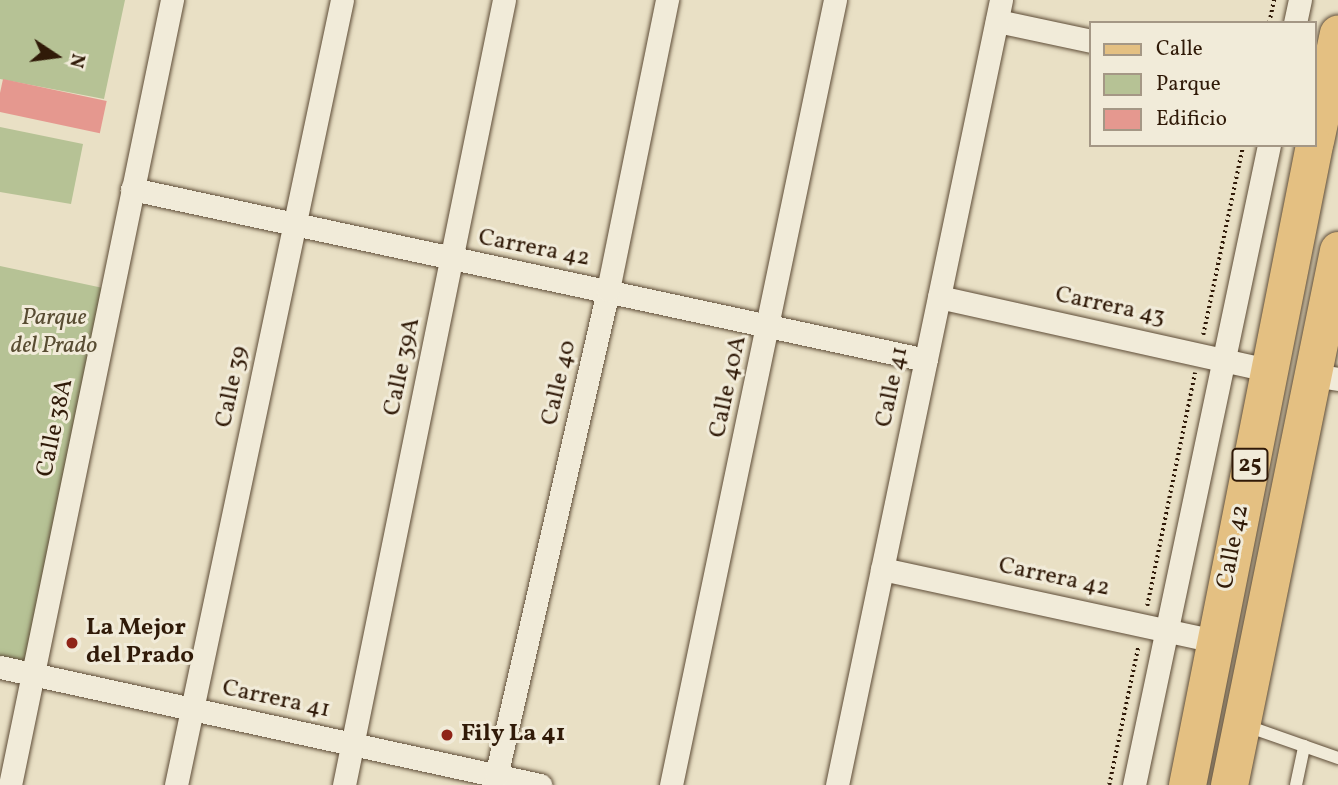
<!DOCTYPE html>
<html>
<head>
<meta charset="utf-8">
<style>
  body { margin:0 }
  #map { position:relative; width:1338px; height:785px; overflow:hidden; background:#e9e0c5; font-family:Vollkorn,serif }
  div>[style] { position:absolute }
  .green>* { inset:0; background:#b6c295 }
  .building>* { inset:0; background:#e5988f; transform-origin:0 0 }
  .path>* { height:3.5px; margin-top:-1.75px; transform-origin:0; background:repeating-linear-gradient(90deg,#301a08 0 2px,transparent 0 5.5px) }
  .roads { filter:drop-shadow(0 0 2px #5e4c37) drop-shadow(0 0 2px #5e4c37) }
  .service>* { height:12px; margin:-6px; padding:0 6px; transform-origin:6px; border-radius:6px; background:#f1ebd9 }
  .minor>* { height:23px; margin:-11.5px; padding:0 11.5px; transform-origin:11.5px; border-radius:11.5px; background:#f1ebd9 }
  .primary>* { height:37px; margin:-18.5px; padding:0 18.5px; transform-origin:18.5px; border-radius:18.5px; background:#e4c082 }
  .dots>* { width:19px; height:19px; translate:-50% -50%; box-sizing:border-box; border:4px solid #f1ebd9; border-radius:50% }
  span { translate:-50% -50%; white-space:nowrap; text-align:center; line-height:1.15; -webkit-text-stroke:6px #f1ebd9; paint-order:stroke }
  .shield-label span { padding:2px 5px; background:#f1ebd9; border:2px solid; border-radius:5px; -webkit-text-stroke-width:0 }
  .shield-label { font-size:23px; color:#301a08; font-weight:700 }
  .street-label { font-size:24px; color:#301a08 }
  .park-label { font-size:24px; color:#584c32; font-style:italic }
  .poi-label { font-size:24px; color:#301a08; font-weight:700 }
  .left { translate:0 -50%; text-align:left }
  .legend { position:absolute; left:1089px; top:21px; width:228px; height:126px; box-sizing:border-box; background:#f1ebd9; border:2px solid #a49785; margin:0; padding:9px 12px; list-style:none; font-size:21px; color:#301a08 }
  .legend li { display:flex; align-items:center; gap:14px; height:35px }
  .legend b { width:35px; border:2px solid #a49785 }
  .north { position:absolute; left:21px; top:21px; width:70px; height:70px; -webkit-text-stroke:5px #f1ebd9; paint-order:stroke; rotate:103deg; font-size:19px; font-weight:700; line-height:28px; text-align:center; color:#301a08 }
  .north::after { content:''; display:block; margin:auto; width:24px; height:32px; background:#301a08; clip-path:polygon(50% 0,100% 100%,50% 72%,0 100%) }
</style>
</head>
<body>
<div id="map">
  <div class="green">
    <i style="clip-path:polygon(0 0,125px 0,104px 99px,0 79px)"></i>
    <i style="clip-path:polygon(0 127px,83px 144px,71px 204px,0 192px)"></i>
    <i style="clip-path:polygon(0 266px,117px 291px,34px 678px,0 670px)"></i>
  </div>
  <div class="building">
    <i style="left:3px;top:79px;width:106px;height:33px;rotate:12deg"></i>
  </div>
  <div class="path">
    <i style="left:1269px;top:23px;width:24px;rotate:-78deg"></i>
    <i style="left:1203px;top:335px;width:194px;rotate:-78.1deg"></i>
    <i style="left:1147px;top:606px;width:238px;rotate:-78.4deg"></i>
    <i style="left:1109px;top:785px;width:141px;rotate:-78.1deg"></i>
  </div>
  <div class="roads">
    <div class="service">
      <i style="left:1244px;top:725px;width:100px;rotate:19.3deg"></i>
      <i style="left:1296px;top:785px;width:40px;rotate:-78deg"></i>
    </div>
    <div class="minor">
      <i style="left:997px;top:21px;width:96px;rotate:12deg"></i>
      <i style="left:1295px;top:23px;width:24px;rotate:-78deg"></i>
      <i style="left:132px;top:189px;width:812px;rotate:12.15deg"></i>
      <i style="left:939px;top:297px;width:338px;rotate:12.5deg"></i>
      <i style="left:1313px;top:375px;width:25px;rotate:9deg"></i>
      <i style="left:882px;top:569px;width:341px;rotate:12.2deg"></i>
      <i style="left:0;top:667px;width:553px;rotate:12.33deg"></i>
      <i style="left:496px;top:776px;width:499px;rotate:-77deg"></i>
      <i style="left:608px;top:290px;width:296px;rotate:-78.5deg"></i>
      <i style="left:10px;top:785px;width:802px;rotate:-78.34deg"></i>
      <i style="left:176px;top:785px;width:802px;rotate:-78.06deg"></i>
      <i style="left:344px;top:785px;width:801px;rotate:-78.48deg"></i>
      <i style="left:671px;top:785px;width:802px;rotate:-78.2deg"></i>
      <i style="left:837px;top:785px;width:802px;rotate:-78.2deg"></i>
      <i style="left:1134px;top:785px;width:654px;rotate:-78.09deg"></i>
    </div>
    <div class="primary">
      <i style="left:1315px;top:141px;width:110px;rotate:-78deg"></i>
      <i style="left:1187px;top:785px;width:652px;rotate:-78.78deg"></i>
      <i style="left:1229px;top:785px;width:546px;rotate:-78.48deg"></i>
    </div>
  </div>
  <div class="dots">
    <i style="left:72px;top:643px;background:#8f2418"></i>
    <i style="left:447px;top:735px;background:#8f2418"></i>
  </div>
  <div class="shield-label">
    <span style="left:1250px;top:465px">25</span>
  </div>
  <div class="street-label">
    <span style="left:534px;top:249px;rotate:11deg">Carrera 42</span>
    <span style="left:1110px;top:307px;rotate:12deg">Carrera 43</span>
    <span style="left:403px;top:367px;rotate:-78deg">Calle 39A</span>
    <span style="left:560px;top:383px;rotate:-77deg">Calle 40</span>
    <span style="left:233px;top:387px;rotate:-78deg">Calle 39</span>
    <span style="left:729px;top:387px;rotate:-78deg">Calle 40A</span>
    <span style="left:893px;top:387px;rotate:-78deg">Calle 41</span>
    <span style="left:56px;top:428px;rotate:-78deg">Calle 38A</span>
    <span style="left:1234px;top:547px;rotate:-79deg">Calle 42</span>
    <span style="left:1054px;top:578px;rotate:12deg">Carrera 42</span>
    <span style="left:276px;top:700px;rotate:12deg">Carrera 41</span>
  </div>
  <div class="park-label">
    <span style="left:54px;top:333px">Parque<br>del Prado</span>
  </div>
  <div class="poi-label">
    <span class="left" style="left:86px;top:643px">La Mejor<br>del Prado</span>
    <span class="left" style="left:461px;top:735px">Fily La 41</span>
  </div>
  <ul class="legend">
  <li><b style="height:9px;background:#e4c082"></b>Calle</li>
  <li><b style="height:19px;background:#b6c295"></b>Parque</li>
  <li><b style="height:19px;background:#e5988f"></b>Edificio</li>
  </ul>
  <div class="north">N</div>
</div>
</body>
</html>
